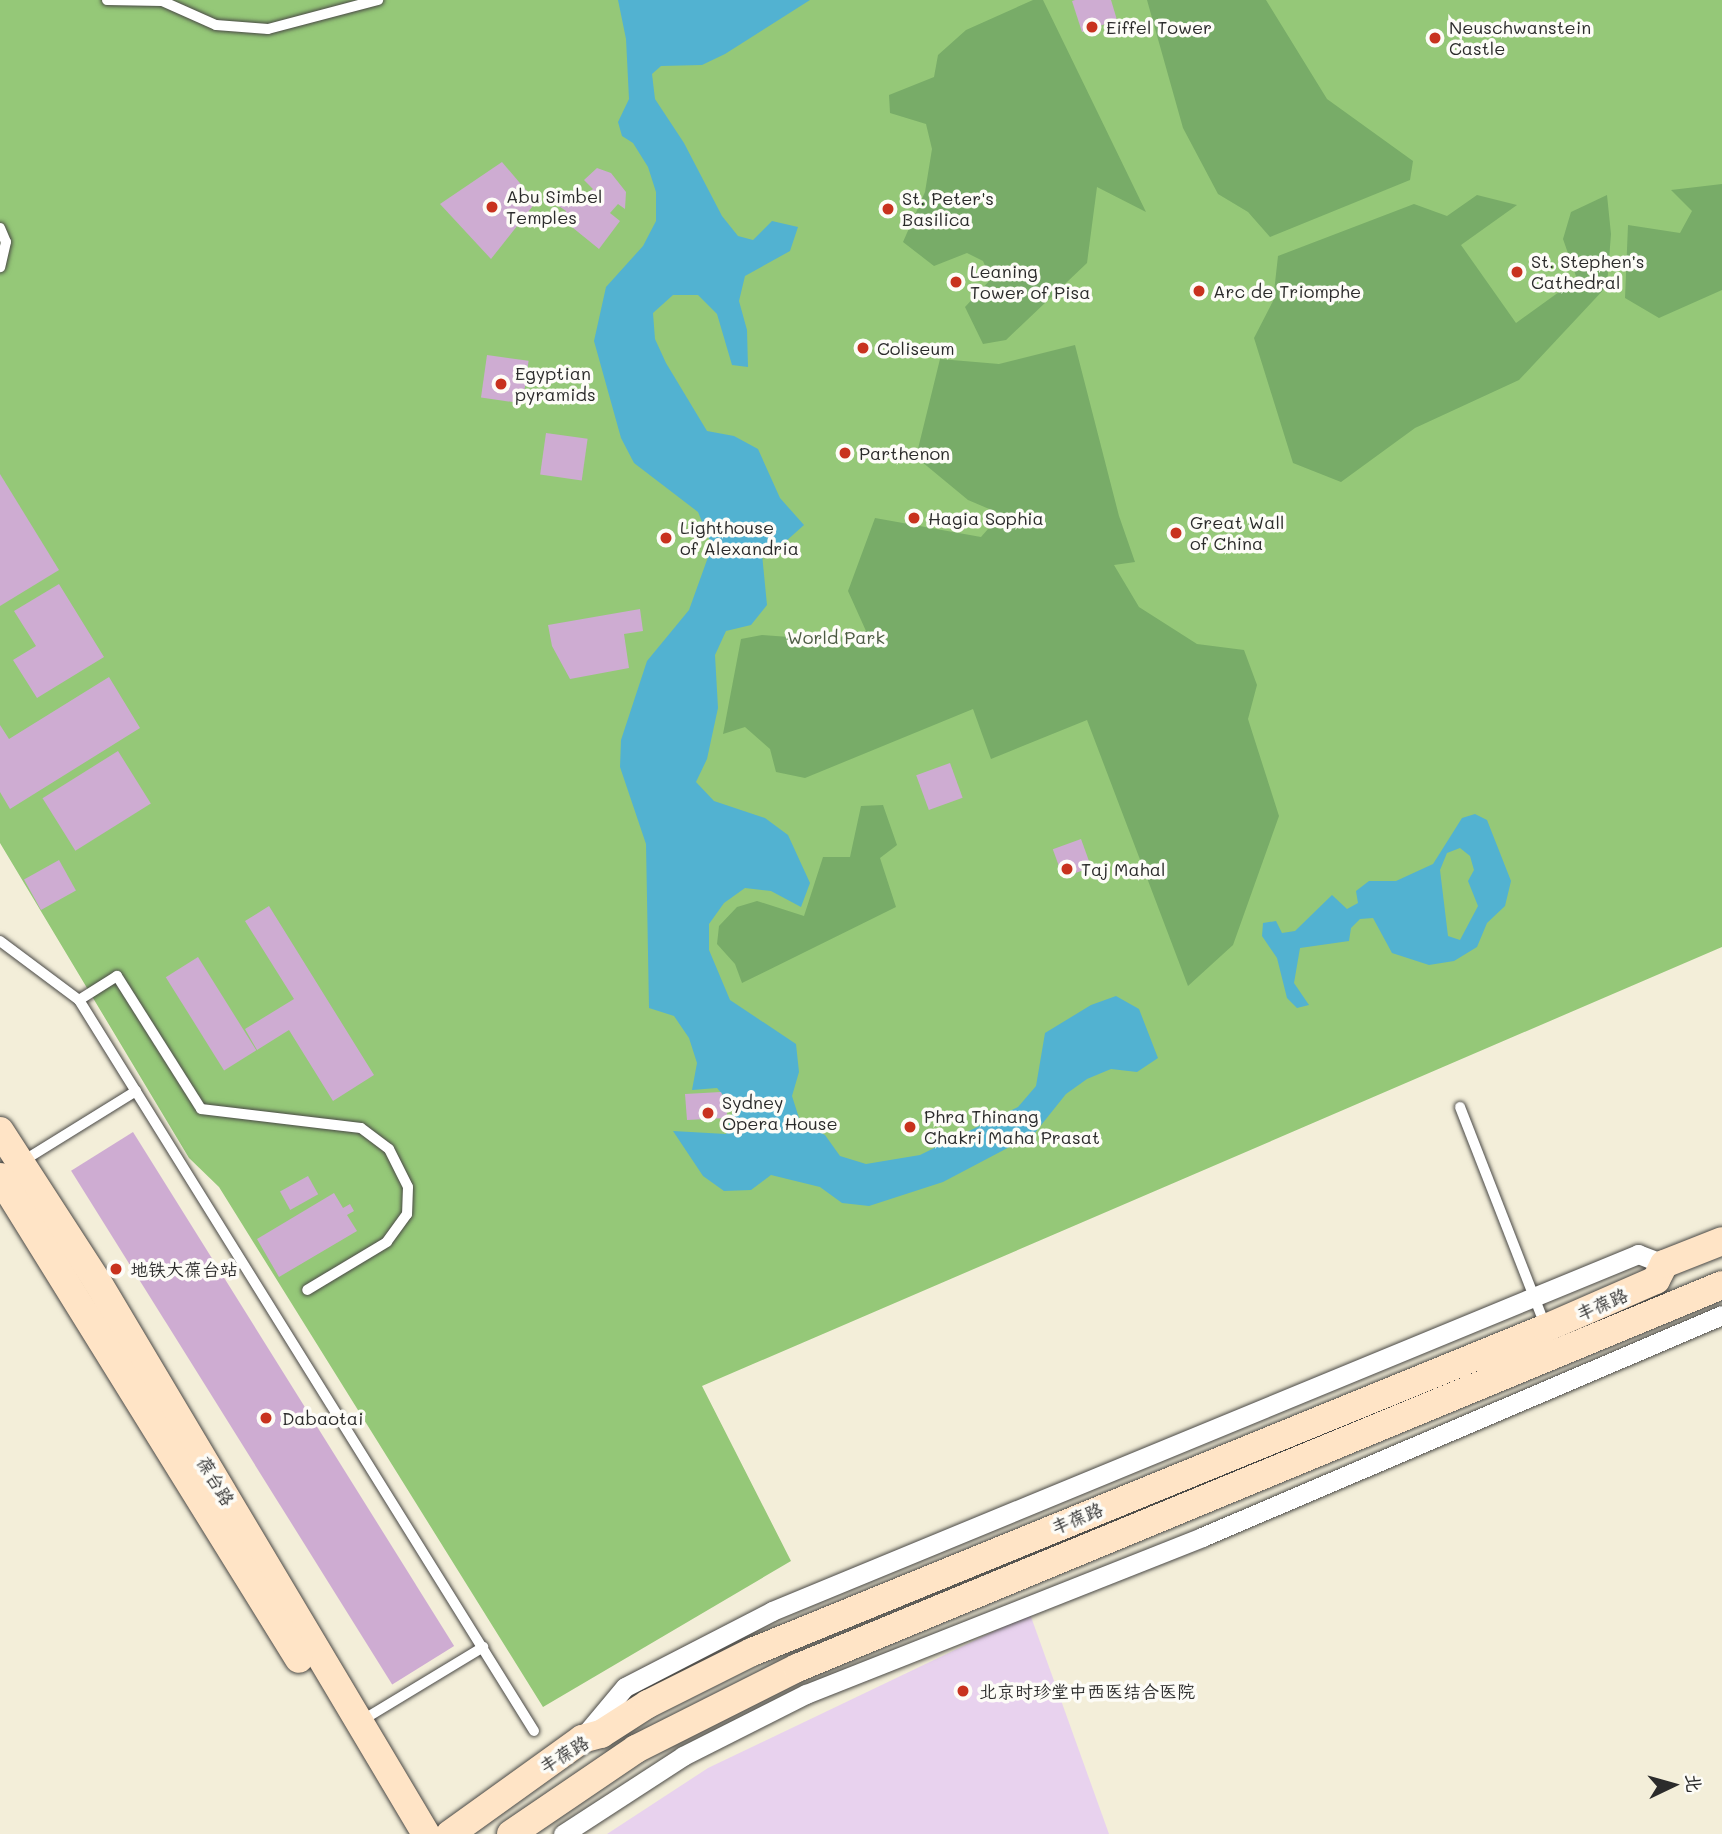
<!DOCTYPE html>
<html>
<head>
<meta charset="utf-8">
<style>
  body { margin:0 }
  #map { position:relative; width:1722px; height:1834px; overflow:hidden; background:#f3eed9; font-family:Mali,"LXGW WenKai TC",sans-serif }
  div>[style] { position:absolute }
  .built>* { inset:0; background:#e8d2ee }
  .green>* { inset:0; background:#95c878 }
  .forest>* { inset:0; background:#78ac68 }
  .water>* { inset:0; background:#52b2d1 }
  .building>* { inset:0; background:#ceacd2; transform-origin:0 0 }
  .roads { filter:drop-shadow(0 0 2px #494845) drop-shadow(0 0 2px #494845) }
  .lane>* { height:10px; margin:-5px; padding:0 5px; transform-origin:5px; border-radius:5px; background:#fff }
  .street>* { height:19px; margin:-9.5px; padding:0 9.5px; transform-origin:9.5px; border-radius:9.5px; background:#fff }
  .secondary>* { height:28px; margin:-14px; padding:0 14px; transform-origin:14px; border-radius:14px; background:#ffe4c6 }
  .dots>* { width:19px; height:19px; translate:-50% -50%; box-sizing:border-box; border:4px solid #fdfcf7; border-radius:50% }
  span { translate:-50% -50%; white-space:nowrap; text-align:center; line-height:1.15; -webkit-text-stroke:7px #fdfcf7; paint-order:stroke }
  .poi-label { font-size:18px; color:#2b2b2b }
  .left { translate:0 -50%; text-align:left }
  .park-label { font-size:18px; color:#4b5a42 }
  .street-label { font-size:18px; color:#2b2b2b }
  .north { position:absolute; left:1638px; top:1750px; width:70px; height:70px; -webkit-text-stroke:5px #fdfcf7; paint-order:stroke; rotate:85deg; font-size:19px; font-weight:700; line-height:28px; text-align:center; color:#2b2b2b }
  .north::after { content:''; display:block; margin:auto; width:24px; height:32px; background:#2b2b2b; clip-path:polygon(50% 0,100% 100%,50% 72%,0 100%) }
</style>
</head>
<body>
<div id="map">
  <div class="built">
    <i style="clip-path:polygon(1030px 1614px,1109px 1834px,607px 1834px,708px 1768px)"></i>
  </div>
  <div class="green">
    <i style="clip-path:polygon(0 0,1722px 0,1722px 947px,702px 1386px,791px 1561px,543px 1707px,219px 1187px,189px 1158px,0 843px)"></i>
  </div>
  <div class="forest">
    <i style="clip-path:polygon(1033px 0,1043px 0,1146px 212px,1097px 187px,1087px 263px,1006px 340px,983px 344px,965px 307px,991px 279px,983px 261px,967px 253px,934px 266px,903px 242px,925px 192px,932px 149px,926px 124px,890px 113px,889px 95px,934px 77px,938px 55px,966px 30px)"></i>
    <i style="clip-path:polygon(1147px 0,1266px 0,1327px 99px,1413px 161px,1410px 180px,1270px 237px,1248px 212px,1218px 194px,1183px 128px)"></i>
    <i style="clip-path:polygon(1722px 184px,1722px 290px,1659px 318px,1625px 298px,1628px 225px,1680px 233px,1692px 211px,1671px 190px)"></i>
    <i style="clip-path:polygon(1477px 195px,1517px 205px,1461px 245px,1516px 323px,1577px 279px,1563px 239px,1571px 212px,1607px 195px,1611px 234px,1607px 286px,1519px 380px,1415px 428px,1341px 482px,1293px 463px,1254px 338px,1273px 301px,1278px 256px,1414px 204px,1447px 216px)"></i>
    <i style="clip-path:polygon(1075px 345px,1119px 516px,1135px 562px,1114px 565px,1139px 607px,1197px 644px,1244px 650px,1257px 685px,1248px 719px,1279px 816px,1233px 945px,1188px 986px,1087px 720px,991px 759px,973px 709px,805px 778px,776px 772px,770px 749px,745px 727px,723px 734px,741px 639px,762px 635px,830px 640px,866px 631px,848px 591px,875px 518px,981px 537px,1001px 514px,968px 500px,916px 457px,940px 359px,999px 364px)"></i>
    <i style="clip-path:polygon(883px 805px,897px 845px,880px 858px,896px 907px,742px 983px,735px 964px,717px 944px,719px 926px,737px 907px,757px 901px,804px 916px,823px 857px,850px 857px,861px 806px)"></i>
  </div>
  <div class="water">
    <i style="clip-path:polygon(618px 0,810px 0,725px 54px,702px 65px,661px 66px,652px 74px,655px 99px,684px 143px,722px 216px,738px 236px,753px 240px,772px 221px,798px 227px,790px 251px,745px 276px,739px 301px,747px 330px,748px 367px,732px 365px,717px 314px,698px 295px,673px 295px,653px 313px,655px 339px,666px 363px,707px 431px,734px 436px,758px 449px,780px 498px,804px 525px,785px 542px,762px 554px,767px 605px,751px 625px,726px 631px,715px 655px,718px 708px,707px 759px,696px 782px,714px 801px,765px 818px,788px 835px,810px 883px,801px 907px,771px 891px,745px 888px,724px 903px,709px 924px,709px 950px,730px 1000px,796px 1044px,799px 1072px,792px 1096px,800px 1121px,825px 1135px,840px 1156px,866px 1164px,920px 1155px,1018px 1107px,1036px 1086px,1045px 1033px,1091px 1005px,1116px 996px,1139px 1009px,1158px 1058px,1137px 1072px,1111px 1069px,1087px 1079px,1066px 1094px,1034px 1134px,943px 1182px,869px 1206px,842px 1203px,820px 1187px,771px 1175px,751px 1190px,724px 1191px,703px 1176px,673px 1131px,726px 1134px,734px 1108px,717px 1088px,692px 1090px,697px 1063px,689px 1038px,674px 1016px,649px 1008px,646px 844px,620px 767px,621px 740px,647px 661px,689px 610px,712px 546px,698px 512px,634px 463px,621px 438px,594px 341px,606px 287px,643px 246px,656px 221px,656px 192px,648px 167px,633px 143px,622px 136px,618px 122px,629px 99px,626px 39px)"></i>
    <i style="clip-path:polygon(evenodd,1475px 814px,1487px 820px,1511px 881px,1505px 906px,1487px 923px,1477px 947px,1454px 961px,1429px 965px,1392px 953px,1373px 918px,1360px 919px,1351px 928px,1349px 941px,1300px 948px,1294px 983px,1309px 1005px,1297px 1008px,1287px 998px,1277px 958px,1262px 936px,1263px 923px,1276px 921px,1282px 933px,1295px 931px,1332px 895px,1347px 909px,1358px 903px,1356px 891px,1369px 881px,1396px 881px,1433px 864px,1462px 818px,1475px 814px,1460px 848px,1470px 856px,1474px 870px,1468px 881px,1478px 906px,1460px 940px,1448px 936px,1440px 870px,1447px 853px,1460px 848px)"></i>
  </div>
  <div class="building">
    <i style="clip-path:polygon(1075px 0,1111px 0,1117px 20px,1082px 32px,1072px 1px)"></i>
    <i style="clip-path:polygon(502px 162px,536px 202px,491px 259px,440px 204px)"></i>
    <i style="clip-path:polygon(597px 168px,611px 173px,626px 192px,625px 209px,618px 204px,610px 213px,620px 221px,599px 249px,562px 219px,566px 211px,556px 204px,566px 191px,577px 202px,593px 189px,584px 180px)"></i>
    <i style="left:487px;top:355px;width:42px;height:43px;rotate:8deg"></i>
    <i style="left:546px;top:433px;width:42px;height:42px;rotate:8deg"></i>
    <i style="clip-path:polygon(0 474px,59px 570px,0 606px)"></i>
    <i style="clip-path:polygon(59px 584px,104px 657px,37px 698px,13px 660px,36px 646px,14px 611px)"></i>
    <i style="clip-path:polygon(640px 609px,643px 631px,624px 634px,629px 668px,570px 679px,552px 646px,548px 625px)"></i>
    <i style="clip-path:polygon(109px 677px,140px 728px,10px 809px,0 792px,0 725px,9px 739px)"></i>
    <i style="left:118px;top:751px;width:62px;height:89px;rotate:58deg"></i>
    <i style="left:950px;top:763px;width:37px;height:36px;rotate:70deg"></i>
    <i style="left:1081px;top:839px;width:30px;height:30px;rotate:70deg"></i>
    <i style="left:59px;top:860px;width:35px;height:40px;rotate:61deg"></i>
    <i style="clip-path:polygon(269px 906px,374px 1075px,333px 1101px,289px 1030px,257px 1050px,245px 1029px,294px 999px,245px 921px)"></i>
    <i style="left:198px;top:957px;width:110px;height:38px;rotate:58deg"></i>
    <i style="clip-path:polygon(721px 1092px,728px 1108px,726px 1118px,687px 1120px,685px 1094px)"></i>
    <i style="left:133px;top:1132px;width:606px;height:73px;rotate:58deg"></i>
    <i style="left:308px;top:1176px;width:21px;height:32px;rotate:61deg"></i>
    <i style="clip-path:polygon(334px 1193px,343px 1208px,350px 1204px,354px 1211px,347px 1215px,357px 1231px,279px 1277px,257px 1239px)"></i>
  </div>
  <div class="roads">
    <div class="lane">
      <i style="left:107px;top:0;width:55px;rotate:1deg"></i>
      <i style="left:162px;top:1px;width:59px;rotate:24deg"></i>
      <i style="left:216px;top:25px;width:52px;rotate:4.4deg"></i>
      <i style="left:268px;top:29px;width:114px;rotate:-14.8deg"></i>
      <i style="left:0;top:228px;width:15px;rotate:67deg"></i>
      <i style="left:6px;top:242px;width:26px;rotate:103deg"></i>
      <i style="left:0;top:941px;width:99px;rotate:36.8deg"></i>
      <i style="left:79px;top:1000px;width:45px;rotate:-32.3deg"></i>
      <i style="left:117px;top:976px;width:157px;rotate:57.7deg"></i>
      <i style="left:201px;top:1109px;width:161px;rotate:6.8deg"></i>
      <i style="left:361px;top:1128px;width:35px;rotate:37deg"></i>
      <i style="left:389px;top:1149px;width:42px;rotate:63.4deg"></i>
      <i style="left:408px;top:1187px;width:27px;rotate:92deg"></i>
      <i style="left:407px;top:1214px;width:34px;rotate:126deg"></i>
      <i style="left:387px;top:1242px;width:93px;rotate:149deg"></i>
      <i style="left:79px;top:1000px;width:861px;rotate:58.1deg"></i>
      <i style="left:1460px;top:1107px;width:234px;rotate:68.7deg"></i>
      <i style="left:23px;top:1161px;width:133px;rotate:-31.8deg"></i>
      <i style="left:361px;top:1721px;width:143px;rotate:-31.2deg"></i>
    </div>
    <div class="street">
      <i style="left:583px;top:1737px;width:65px;rotate:-50deg"></i>
      <i style="left:625px;top:1687px;width:165px;rotate:-27.3deg"></i>
      <i style="left:772px;top:1611px;width:937px;rotate:-22.4deg"></i>
      <i style="left:1638px;top:1254px;width:28px;rotate:21deg"></i>
      <i style="left:563px;top:1834px;width:143px;rotate:-33deg"></i>
      <i style="left:683px;top:1756px;width:138px;rotate:-26.8deg"></i>
      <i style="left:806px;top:1694px;width:426px;rotate:-21.6deg"></i>
      <i style="left:1202px;top:1537px;width:565px;rotate:-23.12deg"></i>
    </div>
    <div class="secondary">
      <i style="left:0;top:1131px;width:179px;rotate:57.1deg"></i>
      <i style="left:97px;top:1281px;width:643px;rotate:59.25deg"></i>
      <i style="left:0;top:1177px;width:567px;rotate:58.19deg"></i>
      <i style="left:450px;top:1834px;width:163px;rotate:-35.7deg"></i>
      <i style="left:582px;top:1739px;width:20px;rotate:-15deg"></i>
      <i style="left:601px;top:1734px;width:56px;rotate:-32.6deg"></i>
      <i style="left:648px;top:1704px;width:116px;rotate:-26.6deg"></i>
      <i style="left:752px;top:1652px;width:858px;rotate:-22.2deg"></i>
      <i style="left:1546px;top:1328px;width:120px;rotate:-23.6deg"></i>
      <i style="left:1656px;top:1280px;width:18px;rotate:-63deg"></i>
      <i style="left:1664px;top:1264px;width:62px;rotate:-21.6deg"></i>
      <i style="left:511px;top:1834px;width:151px;rotate:-34.2deg"></i>
      <i style="left:636px;top:1749px;width:180px;rotate:-26.7deg"></i>
      <i style="left:797px;top:1668px;width:1001px;rotate:-22.49deg"></i>
    </div>
  </div>
  <div class="dots">
    <i style="left:1092px;top:27px;background:#c8321e"></i>
    <i style="left:1435px;top:38px;background:#c8321e"></i>
    <i style="left:492px;top:207px;background:#c8321e"></i>
    <i style="left:888px;top:209px;background:#c8321e"></i>
    <i style="left:1517px;top:272px;background:#c8321e"></i>
    <i style="left:956px;top:282px;background:#c8321e"></i>
    <i style="left:1199px;top:291px;background:#c8321e"></i>
    <i style="left:863px;top:348px;background:#c8321e"></i>
    <i style="left:501px;top:384px;background:#c8321e"></i>
    <i style="left:845px;top:453px;background:#c8321e"></i>
    <i style="left:914px;top:518px;background:#c8321e"></i>
    <i style="left:1176px;top:533px;background:#c8321e"></i>
    <i style="left:666px;top:538px;background:#c8321e"></i>
    <i style="left:1067px;top:869px;background:#c8321e"></i>
    <i style="left:708px;top:1113px;background:#c8321e"></i>
    <i style="left:910px;top:1127px;background:#c8321e"></i>
    <i style="left:116px;top:1269px;background:#c8321e"></i>
    <i style="left:266px;top:1418px;background:#c8321e"></i>
    <i style="left:963px;top:1691px;background:#c8321e"></i>
  </div>
  <div class="poi-label">
    <span class="left" style="left:1106px;top:27px">Eiffel Tower</span>
    <span class="left" style="left:1449px;top:38px">Neuschwanstein<br>Castle</span>
    <span class="left" style="left:506px;top:207px">Abu Simbel<br>Temples</span>
    <span class="left" style="left:902px;top:209px">St. Peter's<br>Basilica</span>
    <span class="left" style="left:1531px;top:272px">St. Stephen's<br>Cathedral</span>
    <span class="left" style="left:970px;top:282px">Leaning<br>Tower of Pisa</span>
    <span class="left" style="left:1213px;top:291px">Arc de Triomphe</span>
    <span class="left" style="left:877px;top:348px">Coliseum</span>
    <span class="left" style="left:515px;top:384px">Egyptian<br>pyramids</span>
    <span class="left" style="left:859px;top:453px">Parthenon</span>
    <span class="left" style="left:928px;top:518px">Hagia Sophia</span>
    <span class="left" style="left:1190px;top:533px">Great Wall<br>of China</span>
    <span class="left" style="left:680px;top:538px">Lighthouse<br>of Alexandria</span>
    <span class="left" style="left:1081px;top:869px">Taj Mahal</span>
    <span class="left" style="left:722px;top:1113px">Sydney<br>Opera House</span>
    <span class="left" style="left:924px;top:1127px">Phra Thinang<br>Chakri Maha Prasat</span>
    <span class="left" style="left:130px;top:1269px">地铁大葆台站</span>
    <span class="left" style="left:282px;top:1418px">Dabaotai</span>
    <span class="left" style="left:979px;top:1691px">北京时珍堂中西医结合医院</span>
  </div>
  <div class="park-label">
    <span style="left:836px;top:637px">World Park</span>
  </div>
  <div class="street-label">
    <span style="left:1602px;top:1304px;rotate:-23deg">丰葆路</span>
    <span style="left:216px;top:1481px;rotate:59deg">葆台路</span>
    <span style="left:1077px;top:1518px;rotate:-22deg">丰葆路</span>
    <span style="left:564px;top:1754px;rotate:-31deg">丰葆路</span>
  </div>
  <div class="north">北</div>
</div>
</body>
</html>
